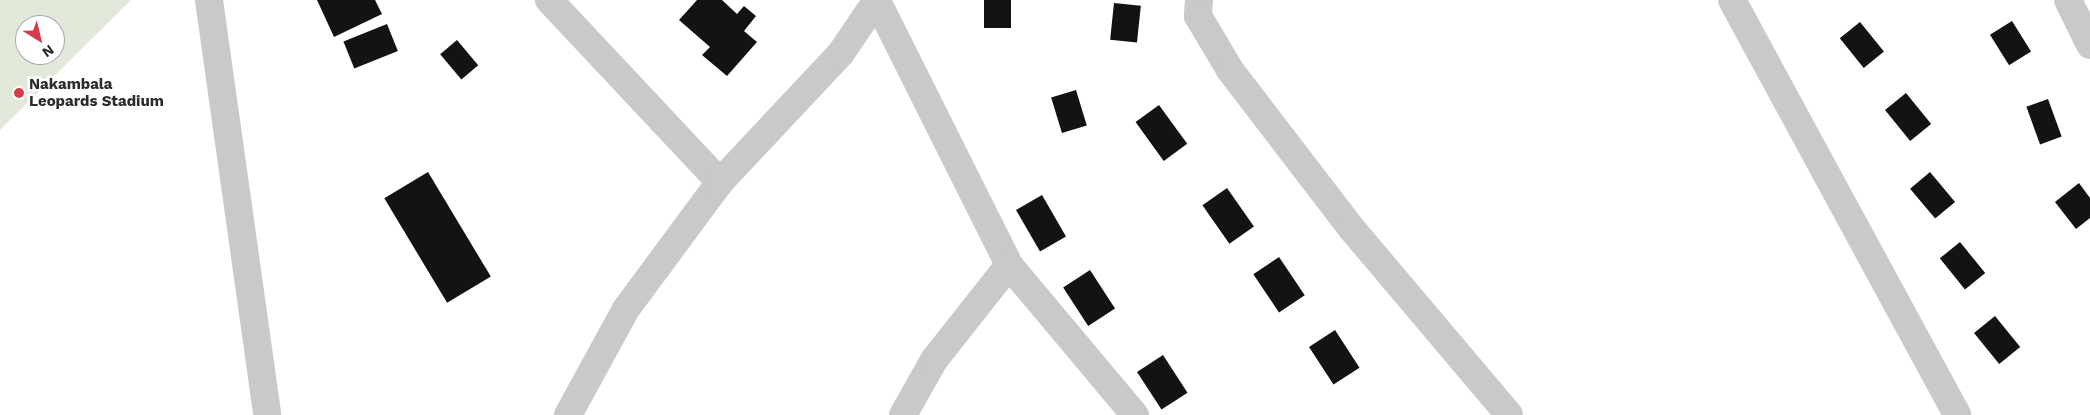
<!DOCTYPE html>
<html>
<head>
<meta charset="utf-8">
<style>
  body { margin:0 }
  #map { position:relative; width:2090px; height:415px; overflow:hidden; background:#fff; font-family:"Work Sans",sans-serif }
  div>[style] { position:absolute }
  .green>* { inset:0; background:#e2e9da }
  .building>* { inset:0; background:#131313; transform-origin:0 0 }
  .street>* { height:28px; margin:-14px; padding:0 14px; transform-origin:14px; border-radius:14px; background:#c9c9c9 }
  .dots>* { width:14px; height:14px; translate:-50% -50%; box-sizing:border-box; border:2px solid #fff; border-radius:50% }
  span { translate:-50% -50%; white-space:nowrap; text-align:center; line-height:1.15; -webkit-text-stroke:5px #fff; paint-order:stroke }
  .poi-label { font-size:15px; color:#2c2c2c; font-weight:700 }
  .left { translate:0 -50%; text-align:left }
  .north { position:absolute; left:15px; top:15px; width:50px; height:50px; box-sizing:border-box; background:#fff; border:1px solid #ababab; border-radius:50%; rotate:144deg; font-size:14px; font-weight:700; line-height:20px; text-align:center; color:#2c2c2c }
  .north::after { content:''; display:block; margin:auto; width:18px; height:22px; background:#d73a4b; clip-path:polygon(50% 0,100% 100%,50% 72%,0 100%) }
</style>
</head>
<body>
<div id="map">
  <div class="green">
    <i style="clip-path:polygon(evenodd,0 0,131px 0,0 130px,0 0,25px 25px,55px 25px,55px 55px,25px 55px,25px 25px)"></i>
  </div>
  <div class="building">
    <i style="clip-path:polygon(317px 0,375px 0,382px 14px,334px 37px)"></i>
    <i style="clip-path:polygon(697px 0,722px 0,737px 14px,744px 6px,756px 16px,744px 31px,757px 42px,727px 76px,702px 55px,710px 47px,679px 20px)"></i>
    <i style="left:984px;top:0;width:27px;height:28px"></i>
    <i style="left:1114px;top:3px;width:27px;height:37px;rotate:6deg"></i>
    <i style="left:2012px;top:21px;width:36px;height:26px;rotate:58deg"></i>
    <i style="left:1860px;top:22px;width:38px;height:26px;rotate:51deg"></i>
    <i style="left:387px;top:24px;width:29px;height:47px;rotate:68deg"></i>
    <i style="left:457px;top:40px;width:33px;height:22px;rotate:50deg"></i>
    <i style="left:1076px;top:90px;width:37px;height:26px;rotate:73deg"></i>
    <i style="left:1906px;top:93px;width:40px;height:27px;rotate:51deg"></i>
    <i style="left:2048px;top:99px;width:40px;height:23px;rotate:70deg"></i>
    <i style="left:1159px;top:105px;width:48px;height:29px;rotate:54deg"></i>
    <i style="left:428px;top:172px;width:122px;height:51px;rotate:59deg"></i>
    <i style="left:1930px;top:172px;width:39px;height:26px;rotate:50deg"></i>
    <i style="clip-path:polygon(2079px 183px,2090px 198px,2090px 218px,2076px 229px,2055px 202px)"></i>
    <i style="left:1227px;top:188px;width:47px;height:30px;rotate:55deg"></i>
    <i style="left:1042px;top:195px;width:48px;height:30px;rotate:60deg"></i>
    <i style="left:1960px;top:242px;width:40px;height:26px;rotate:51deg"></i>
    <i style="left:1279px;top:257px;width:46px;height:31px;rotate:56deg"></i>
    <i style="left:1090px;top:270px;width:46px;height:32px;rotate:57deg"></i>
    <i style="left:1995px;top:316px;width:40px;height:27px;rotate:51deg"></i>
    <i style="left:1335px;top:330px;width:45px;height:31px;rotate:57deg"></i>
    <i style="left:1163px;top:355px;width:45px;height:31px;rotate:57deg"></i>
  </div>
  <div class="street">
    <i style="left:209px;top:0;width:419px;rotate:82deg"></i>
    <i style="left:549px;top:0;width:250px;rotate:46.8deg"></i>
    <i style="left:1199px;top:0;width:16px;rotate:94deg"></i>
    <i style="left:1198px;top:16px;width:63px;rotate:59.3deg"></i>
    <i style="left:1230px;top:70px;width:200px;rotate:52.5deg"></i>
    <i style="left:1352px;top:229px;width:243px;rotate:49.8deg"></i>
    <i style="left:1732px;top:0;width:472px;rotate:61.5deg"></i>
    <i style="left:2068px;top:0;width:50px;rotate:63.9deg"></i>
    <i style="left:877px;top:1px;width:295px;rotate:63.4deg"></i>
    <i style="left:1009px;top:265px;width:196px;rotate:50deg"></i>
    <i style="left:568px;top:415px;width:121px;rotate:-61.3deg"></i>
    <i style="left:626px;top:309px;width:158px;rotate:-53.5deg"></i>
    <i style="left:720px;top:182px;width:177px;rotate:-46.8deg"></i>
    <i style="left:841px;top:53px;width:64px;rotate:-55.8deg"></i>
    <i style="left:903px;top:415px;width:63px;rotate:-60.6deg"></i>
    <i style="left:934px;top:360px;width:121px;rotate:-51.7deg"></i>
  </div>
  <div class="dots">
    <i style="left:19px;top:93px;background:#d73a4b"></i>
  </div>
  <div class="poi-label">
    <span class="left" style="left:29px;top:93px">Nakambala<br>Leopards Stadium</span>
  </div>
  <div class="north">N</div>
</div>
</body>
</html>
